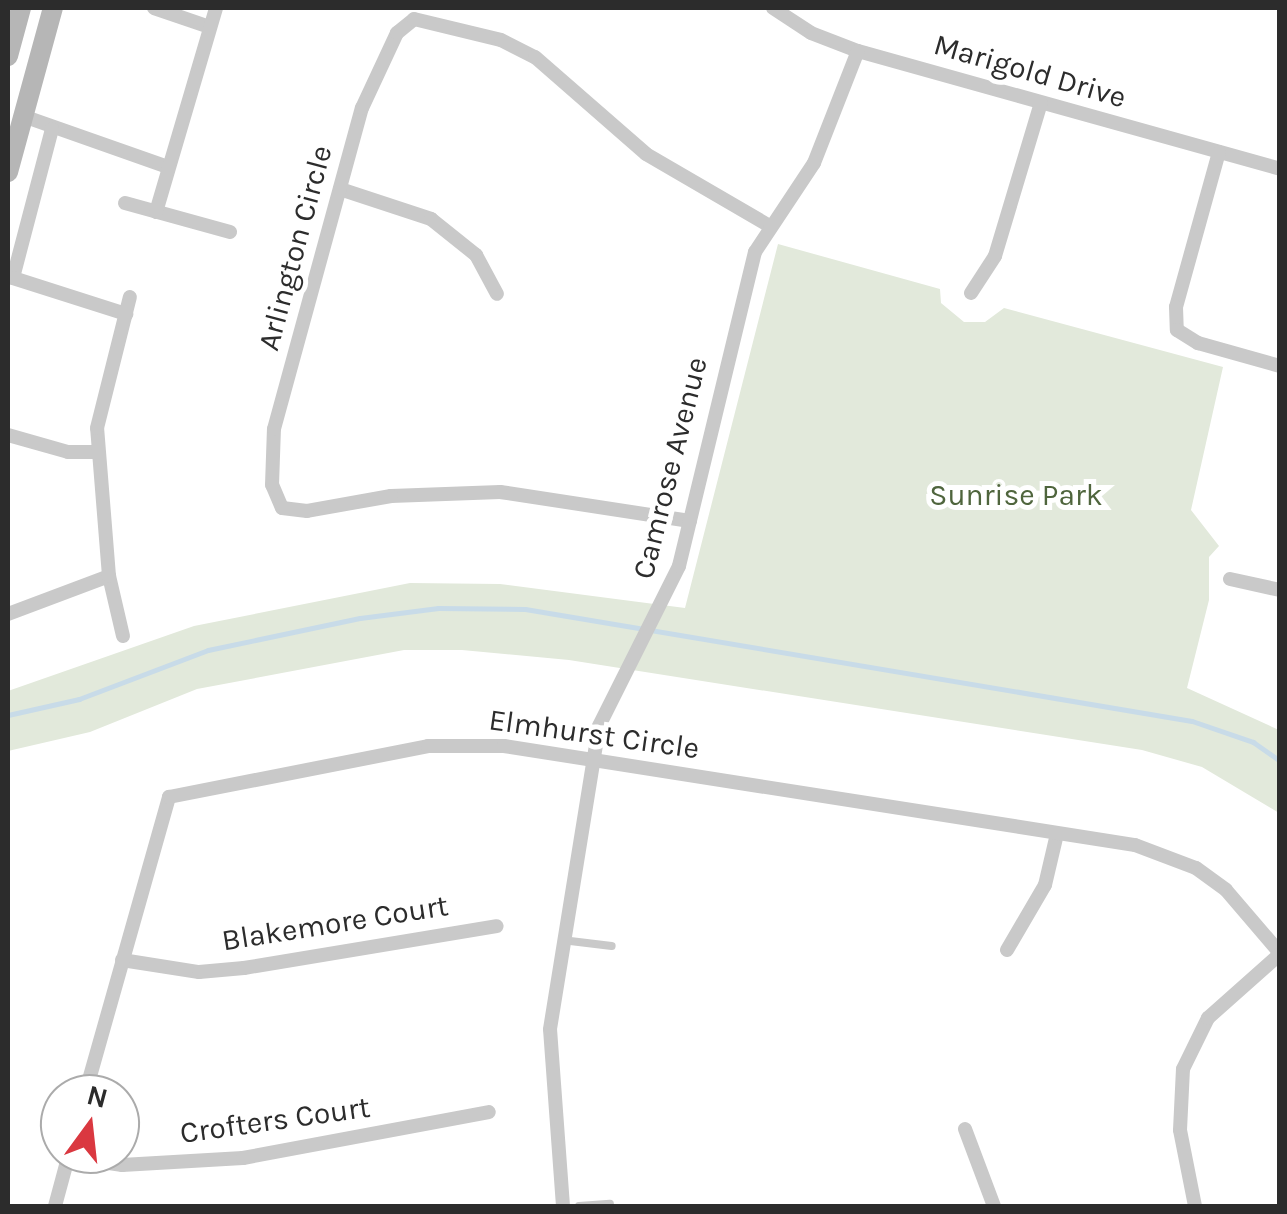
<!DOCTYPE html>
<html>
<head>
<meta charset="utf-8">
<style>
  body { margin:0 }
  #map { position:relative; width:1287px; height:1214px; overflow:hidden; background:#fff; font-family:Karla,sans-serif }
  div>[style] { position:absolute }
  .green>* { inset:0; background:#e2e9db }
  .stream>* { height:5px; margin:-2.5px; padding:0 2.5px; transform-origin:2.5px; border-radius:2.5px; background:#c8dbe8 }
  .service>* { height:8px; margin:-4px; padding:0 4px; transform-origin:4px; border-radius:4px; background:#c9c9c9 }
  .minor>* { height:14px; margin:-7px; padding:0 7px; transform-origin:7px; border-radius:7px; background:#c9c9c9 }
  .secondary>* { height:20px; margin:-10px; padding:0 10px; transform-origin:10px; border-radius:10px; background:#b6b6b6 }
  span { translate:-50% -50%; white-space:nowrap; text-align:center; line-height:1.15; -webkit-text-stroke:10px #fff; paint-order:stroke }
  .street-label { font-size:30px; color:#2c2c2c }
  .park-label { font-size:30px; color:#4f653d }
  .frame { position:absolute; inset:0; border:10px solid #2c2c2c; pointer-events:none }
  .north { position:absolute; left:40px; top:1074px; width:100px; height:100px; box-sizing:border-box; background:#fff; border:2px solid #ababab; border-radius:50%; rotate:15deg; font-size:28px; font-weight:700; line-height:40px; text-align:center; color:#2c2c2c }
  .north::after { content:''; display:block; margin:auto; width:35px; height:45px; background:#da3840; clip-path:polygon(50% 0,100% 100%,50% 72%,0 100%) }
</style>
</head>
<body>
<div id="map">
  <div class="green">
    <i style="clip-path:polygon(778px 244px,940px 289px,941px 303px,964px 322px,985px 322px,1004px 308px,1223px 367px,1191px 510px,1219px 546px,1209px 557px,1209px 600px,1187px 688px,1279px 730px,1279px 813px,1202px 767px,1142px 750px,569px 660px,462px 650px,404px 650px,197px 689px,90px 732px,8px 751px,8px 691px,194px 626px,410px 583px,500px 584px,685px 608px)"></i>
  </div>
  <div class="stream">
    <i style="left:8px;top:715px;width:73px;rotate:-12.7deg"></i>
    <i style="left:79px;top:699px;width:138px;rotate:-20.8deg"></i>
    <i style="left:208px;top:650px;width:155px;rotate:-11.9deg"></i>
    <i style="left:360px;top:618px;width:79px;rotate:-7.3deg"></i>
    <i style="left:438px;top:608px;width:87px;rotate:0.7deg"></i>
    <i style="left:525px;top:609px;width:676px;rotate:9.53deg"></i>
    <i style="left:1192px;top:721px;width:65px;rotate:19deg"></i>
    <i style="left:1253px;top:742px;width:33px;rotate:35deg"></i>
  </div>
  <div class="service">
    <i style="left:562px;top:940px;width:50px;rotate:6.8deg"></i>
    <i style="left:579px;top:1206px;width:31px;rotate:-4deg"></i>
  </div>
  <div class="minor">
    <i style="left:154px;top:8px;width:56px;rotate:18.8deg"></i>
    <i style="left:773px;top:8px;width:45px;rotate:33.3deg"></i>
    <i style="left:811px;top:33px;width:50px;rotate:21deg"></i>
    <i style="left:858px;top:51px;width:438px;rotate:15.6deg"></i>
    <i style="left:23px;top:116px;width:154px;rotate:19.4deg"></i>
    <i style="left:52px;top:129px;width:154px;rotate:104.7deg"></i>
    <i style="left:13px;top:278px;width:119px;rotate:17.7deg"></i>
    <i style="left:1219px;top:152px;width:161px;rotate:105.5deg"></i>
    <i style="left:1176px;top:307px;width:23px;rotate:88deg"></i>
    <i style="left:1177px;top:330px;width:25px;rotate:32deg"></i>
    <i style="left:1198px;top:343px;width:85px;rotate:15.7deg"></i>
    <i style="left:340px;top:189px;width:96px;rotate:18.2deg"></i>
    <i style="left:431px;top:219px;width:58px;rotate:38.7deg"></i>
    <i style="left:476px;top:255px;width:44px;rotate:61.7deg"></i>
    <i style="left:125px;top:203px;width:109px;rotate:15.4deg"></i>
    <i style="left:156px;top:212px;width:213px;rotate:-73.6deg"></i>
    <i style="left:971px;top:293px;width:44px;rotate:-57deg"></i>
    <i style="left:995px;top:256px;width:160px;rotate:-73.3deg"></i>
    <i style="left:8px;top:435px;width:62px;rotate:15.8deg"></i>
    <i style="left:68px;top:452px;width:30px"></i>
    <i style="left:690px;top:521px;width:192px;rotate:-171.3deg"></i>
    <i style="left:500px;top:492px;width:109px;rotate:177.9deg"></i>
    <i style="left:391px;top:496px;width:85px;rotate:169.9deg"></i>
    <i style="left:307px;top:511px;width:25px;rotate:-173deg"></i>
    <i style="left:282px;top:508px;width:25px;rotate:-113deg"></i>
    <i style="left:272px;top:485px;width:56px;rotate:-88deg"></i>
    <i style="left:274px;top:429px;width:333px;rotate:-74.7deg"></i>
    <i style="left:362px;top:108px;width:83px;rotate:-65deg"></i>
    <i style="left:397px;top:33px;width:22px;rotate:-39deg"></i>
    <i style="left:414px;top:19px;width:89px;rotate:13.6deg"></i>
    <i style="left:501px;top:40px;width:38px;rotate:27deg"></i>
    <i style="left:535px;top:57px;width:147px;rotate:41.1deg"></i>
    <i style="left:646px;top:154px;width:141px;rotate:30.2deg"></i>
    <i style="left:1230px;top:579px;width:51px;rotate:12.4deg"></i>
    <i style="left:8px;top:614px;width:108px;rotate:-20.6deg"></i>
    <i style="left:123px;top:636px;width:62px;rotate:-103.1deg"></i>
    <i style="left:109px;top:576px;width:148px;rotate:-94.6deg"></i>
    <i style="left:97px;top:428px;width:135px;rotate:-75.9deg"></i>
    <i style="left:1007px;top:950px;width:75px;rotate:-59.7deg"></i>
    <i style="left:1045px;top:885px;width:52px;rotate:-76.8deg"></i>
    <i style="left:122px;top:960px;width:78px;rotate:8.9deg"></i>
    <i style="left:199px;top:972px;width:45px;rotate:-5.1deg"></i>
    <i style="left:244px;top:968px;width:256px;rotate:-9.4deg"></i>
    <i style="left:85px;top:1094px;width:309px;rotate:-74.2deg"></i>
    <i style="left:169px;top:797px;width:264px;rotate:-11.1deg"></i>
    <i style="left:428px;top:746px;width:76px"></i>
    <i style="left:504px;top:746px;width:639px;rotate:8.92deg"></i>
    <i style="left:1135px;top:845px;width:65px;rotate:20.7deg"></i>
    <i style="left:1196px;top:868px;width:37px;rotate:36deg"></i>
    <i style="left:1226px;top:890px;width:83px;rotate:49.4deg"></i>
    <i style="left:965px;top:1129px;width:82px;rotate:69.4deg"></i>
    <i style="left:68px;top:1157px;width:55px;rotate:8.4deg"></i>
    <i style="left:122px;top:1165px;width:121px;rotate:-3.3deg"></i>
    <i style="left:243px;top:1158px;width:250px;rotate:-10.6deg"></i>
    <i style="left:55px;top:1206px;width:54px;rotate:-74.9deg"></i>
    <i style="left:563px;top:1206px;width:177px;rotate:-94.2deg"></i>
    <i style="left:550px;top:1029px;width:307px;rotate:-80.8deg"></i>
    <i style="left:599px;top:726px;width:179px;rotate:-63.4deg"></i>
    <i style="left:679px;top:566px;width:323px;rotate:-76.4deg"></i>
    <i style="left:755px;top:252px;width:107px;rotate:-56.5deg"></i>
    <i style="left:814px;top:163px;width:120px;rotate:-68.6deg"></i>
    <i style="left:1195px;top:1206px;width:77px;rotate:-101.2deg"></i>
    <i style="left:1180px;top:1130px;width:61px;rotate:-87.2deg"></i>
    <i style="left:1183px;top:1069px;width:57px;rotate:-63.9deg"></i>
    <i style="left:1208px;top:1018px;width:96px;rotate:-41.6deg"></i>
  </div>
  <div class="secondary">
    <i style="left:8px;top:56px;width:50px;rotate:-74.8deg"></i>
    <i style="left:8px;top:172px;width:170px;rotate:-74.7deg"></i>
  </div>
  <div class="street-label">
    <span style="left:1030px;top:71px;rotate:16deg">Marigold Drive</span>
    <span style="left:295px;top:248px;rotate:-75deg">Arlington Circle</span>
    <span style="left:670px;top:468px;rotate:-76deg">Camrose Avenue</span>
    <span style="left:594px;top:734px;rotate:8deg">Elmhurst Circle</span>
    <span style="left:335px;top:923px;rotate:-9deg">Blakemore Court</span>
    <span style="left:275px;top:1120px;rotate:-8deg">Crofters Court</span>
  </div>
  <div class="park-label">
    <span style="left:1016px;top:495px">Sunrise Park</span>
  </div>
  <div class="frame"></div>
  <div class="north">N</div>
</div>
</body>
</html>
